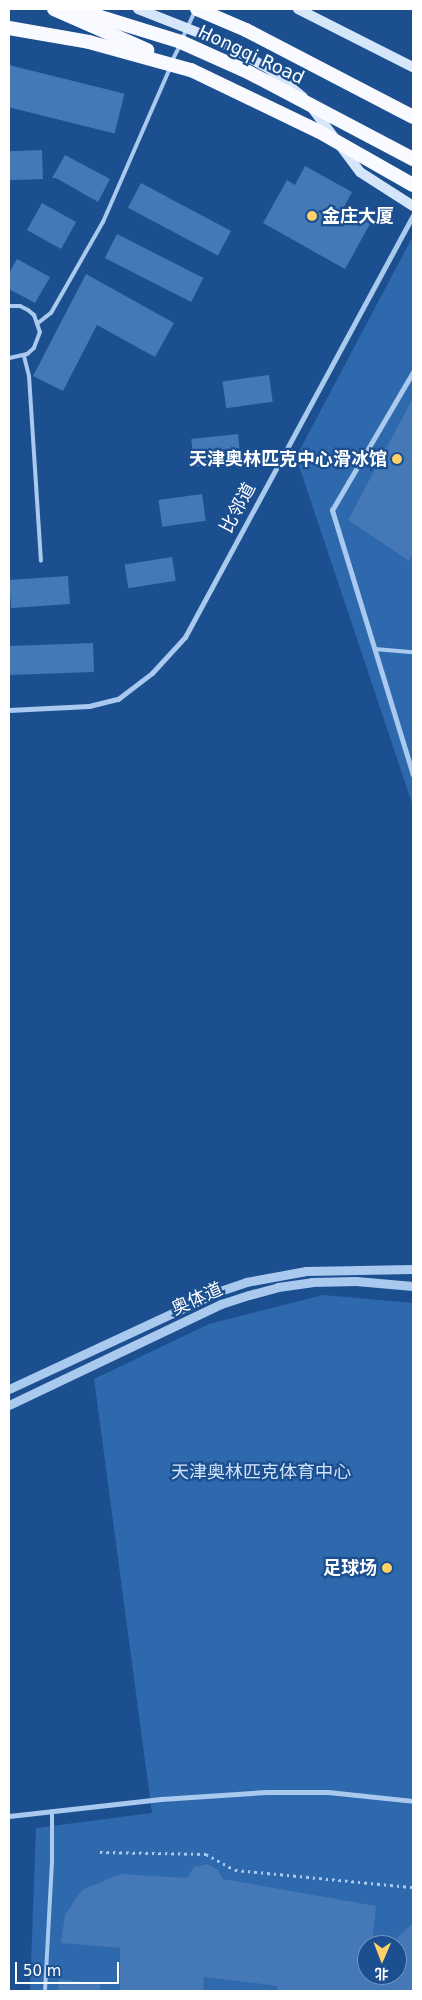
<!DOCTYPE html>
<html>
<head>
<meta charset="utf-8">
<style>
  body { margin:0 }
  #map { position:relative; width:422px; height:2000px; overflow:hidden; background:#1b4f8f; font-family:"DejaVu Sans","Noto Sans SC",sans-serif }
  div>[style] { position:absolute }
  .green>* { inset:0; background:#2e69ad }
  .building>* { inset:0; background:#4478b7; transform-origin:0 0 }
  .path>* { height:2.5px; margin-top:-1.25px; transform-origin:0; background:repeating-linear-gradient(90deg,#a9c9ee 0 2.5px,transparent 0 6.5px) }
  .service>* { height:4px; margin:-2px; padding:0 2px; transform-origin:2px; border-radius:2px; background:#a9c9ee }
  .minor>* { height:5px; margin:-2.5px; padding:0 2.5px; transform-origin:2.5px; border-radius:2.5px; background:#a9c9ee }
  .tertiary>* { height:9px; margin:-4.5px; padding:0 4.5px; transform-origin:4.5px; border-radius:4.5px; background:#a9c9ee }
  .secondary>* { height:10px; margin:-5px; padding:0 5px; transform-origin:5px; border-radius:5px; background:#d6e6fa }
  .trunk>* { height:14px; margin:-7px; padding:0 7px; transform-origin:7px; border-radius:7px; background:#f8faff }
  .trunk-bridge>* { height:14px; margin:-7px; padding:0 7px; transform-origin:7px; border-radius:7px; background:#f8faff }
  .dots>* { width:14px; height:14px; translate:-50% -50%; box-sizing:border-box; border:2px solid #1b4f8f; border-radius:50% }
  span { translate:-50% -50%; white-space:nowrap; text-align:center; line-height:1.15; -webkit-text-stroke:4.5px #1b4f8f; paint-order:stroke }
  .street-label { font-size:18px; color:#fff }
  .poi-label { font-size:18px; color:#fff; font-weight:700 }
  .left { translate:0 -50%; text-align:left }
  .right { translate:-100% -50%; text-align:right }
  .park-label { font-size:18px; color:#cfe3fa }
  .frame { position:absolute; inset:0; border:10px solid #fff; pointer-events:none }
  .north { position:absolute; left:357px; top:1935px; width:50px; height:50px; box-sizing:border-box; background:#1b4f8f; border:1px solid #7695bc; border-radius:50%; rotate:181deg; font-size:14px; font-weight:700; line-height:20px; text-align:center; color:#fff }
  .north::after { content:''; display:block; margin:auto; width:18px; height:22px; background:#ffd166; clip-path:polygon(50% 0,100% 100%,50% 72%,0 100%) }
  .scale { position:absolute; left:15px; top:1962px; width:104px; height:22px; box-sizing:border-box; border:2px solid #fff; border-top:0; padding-left:6px; font-size:15px; line-height:18px; white-space:nowrap; color:#fff; -webkit-text-stroke:4px #1b4f8f; paint-order:stroke }
</style>
</head>
<body>
<div id="map">
  <div class="green">
    <i style="clip-path:polygon(413px 236px,413px 806px,296px 457px)"></i>
    <i style="clip-path:polygon(evenodd,323px 1295px,413px 1303px,413px 1991px,30px 1991px,36px 1828px,152px 1813px,94px 1379px,209px 1324px,323px 1295px,367px 1945px,397px 1945px,397px 1975px,367px 1975px,367px 1945px)"></i>
  </div>
  <div class="building">
    <i style="left:9px;top:65px;width:119px;height:41px;rotate:14deg"></i>
    <i style="left:42px;top:150px;width:29px;height:33px;rotate:88deg"></i>
    <i style="clip-path:polygon(65px 155px,110px 179px,98px 202px,56px 178px,52px 178px)"></i>
    <i style="clip-path:polygon(305px 166px,352px 192px,343px 209px,370px 224px,345px 269px,263px 223px,287px 180px,295px 185px)"></i>
    <i style="left:141px;top:183px;width:102px;height:28px;rotate:28deg"></i>
    <i style="left:42px;top:203px;width:39px;height:31px;rotate:29deg"></i>
    <i style="left:117px;top:234px;width:97px;height:27px;rotate:27deg"></i>
    <i style="clip-path:polygon(17px 259px,50px 277px,35px 303px,9px 289px,9px 273px)"></i>
    <i style="clip-path:polygon(86px 274px,174px 323px,155px 357px,97px 325px,63px 391px,33px 376px)"></i>
    <i style="left:269px;top:375px;width:27px;height:47px;rotate:82deg"></i>
    <i style="clip-path:polygon(413px 398px,413px 553px,409px 561px,348px 520px)"></i>
    <i style="left:238px;top:434px;width:28px;height:47px;rotate:84deg"></i>
    <i style="left:202px;top:494px;width:27px;height:44px;rotate:82deg"></i>
    <i style="left:172px;top:557px;width:24px;height:48px;rotate:81deg"></i>
    <i style="left:68px;top:576px;width:28px;height:59px;rotate:86deg"></i>
    <i style="left:93px;top:643px;width:29px;height:84px;rotate:88deg"></i>
    <i style="clip-path:polygon(208px 1864px,218px 1870px,223px 1879px,376px 1906px,372px 1945px,367px 1945px,367px 1975px,397px 1975px,397px 1938px,413px 1923px,413px 1991px,277px 1991px,278px 1986px,204px 1977px,203px 1991px,120px 1991px,120px 1948px,61px 1943px,65px 1915px,82px 1890px,120px 1874px,187px 1878px,194px 1867px)"></i>
    <i style="clip-path:polygon(59px 1979px,100px 1984px,100px 1991px,58px 1991px)"></i>
  </div>
  <div class="path">
    <i style="left:100px;top:1852px;width:106px;rotate:1.1deg"></i>
    <i style="left:206px;top:1854px;width:33px;rotate:29deg"></i>
    <i style="left:235px;top:1870px;width:179px;rotate:5.5deg"></i>
  </div>
  <div class="service">
    <i style="left:182px;top:39px;width:31px;rotate:-65deg"></i>
    <i style="left:172px;top:61px;width:18px;rotate:-63deg"></i>
    <i style="left:9px;top:306px;width:11px"></i>
    <i style="left:20px;top:306px;width:9px;rotate:27deg"></i>
    <i style="left:28px;top:310px;width:8px;rotate:40deg"></i>
    <i style="left:34px;top:315px;width:18px;rotate:71deg"></i>
    <i style="left:40px;top:332px;width:17px;rotate:111deg"></i>
    <i style="left:34px;top:348px;width:9px;rotate:139deg"></i>
    <i style="left:27px;top:354px;width:18px;rotate:167deg"></i>
    <i style="left:38px;top:323px;width:16px;rotate:-38deg"></i>
    <i style="left:51px;top:313px;width:105px;rotate:-60.3deg"></i>
    <i style="left:103px;top:222px;width:168px;rotate:-66.5deg"></i>
    <i style="left:24px;top:356px;width:21px;rotate:76deg"></i>
    <i style="left:29px;top:376px;width:185px;rotate:86.3deg"></i>
    <i style="left:375px;top:649px;width:38px;rotate:5deg"></i>
    <i style="left:45px;top:1991px;width:131px;rotate:-86.9deg"></i>
    <i style="left:52px;top:1860px;width:49px;rotate:-90deg"></i>
  </div>
  <div class="minor">
    <i style="left:413px;top:372px;width:160px;rotate:120.4deg"></i>
    <i style="left:332px;top:510px;width:277px;rotate:73deg"></i>
    <i style="left:9px;top:710px;width:80px;rotate:-2.9deg"></i>
    <i style="left:89px;top:706px;width:30px;rotate:-14deg"></i>
    <i style="left:118px;top:699px;width:43px;rotate:-37.4deg"></i>
    <i style="left:152px;top:673px;width:49px;rotate:-47.5deg"></i>
    <i style="left:185px;top:637px;width:480px;rotate:-61.6deg"></i>
    <i style="left:9px;top:1816px;width:153px;rotate:-6.4deg"></i>
    <i style="left:161px;top:1799px;width:105px;rotate:-3.8deg"></i>
    <i style="left:266px;top:1792px;width:62px"></i>
    <i style="left:328px;top:1792px;width:85px;rotate:6deg"></i>
  </div>
  <div class="tertiary">
    <i style="left:9px;top:1389px;width:233px;rotate:-24.9deg"></i>
    <i style="left:220px;top:1291px;width:28px;rotate:-19deg"></i>
    <i style="left:246px;top:1282px;width:61px;rotate:-10.4deg"></i>
    <i style="left:306px;top:1271px;width:107px;rotate:-1.1deg"></i>
    <i style="left:9px;top:1405px;width:235px;rotate:-25.5deg"></i>
    <i style="left:221px;top:1304px;width:29px;rotate:-18deg"></i>
    <i style="left:249px;top:1295px;width:30px;rotate:-15deg"></i>
    <i style="left:278px;top:1287px;width:34px;rotate:-8deg"></i>
    <i style="left:312px;top:1282px;width:44px;rotate:-1.3deg"></i>
    <i style="left:356px;top:1281px;width:57px;rotate:5deg"></i>
  </div>
  <div class="secondary">
    <i style="left:138px;top:9px;width:79px;rotate:21.4deg"></i>
    <i style="left:212px;top:38px;width:36px;rotate:28deg"></i>
    <i style="left:244px;top:55px;width:29px;rotate:29deg"></i>
    <i style="left:269px;top:69px;width:44px;rotate:39.5deg"></i>
    <i style="left:298px;top:9px;width:129px;rotate:26.8deg"></i>
    <i style="left:312px;top:108px;width:80px;rotate:53.1deg"></i>
    <i style="left:360px;top:172px;width:63px;rotate:32.7deg"></i>
  </div>
  <div class="trunk">
    <i style="left:197px;top:9px;width:53px;rotate:23.2deg"></i>
    <i style="left:246px;top:30px;width:188px;rotate:27.5deg"></i>
  </div>
  <div class="trunk-bridge">
    <i style="left:54px;top:9px;width:102px;rotate:23.8deg"></i>
    <i style="left:63px;top:9px;width:32px;rotate:11deg"></i>
    <i style="left:94px;top:15px;width:91px;rotate:17.2deg"></i>
    <i style="left:181px;top:42px;width:73px;rotate:24.1deg"></i>
    <i style="left:248px;top:72px;width:187px;rotate:27.8deg"></i>
    <i style="left:9px;top:28px;width:81px;rotate:9.9deg"></i>
    <i style="left:89px;top:42px;width:106px;rotate:15.4deg"></i>
    <i style="left:191px;top:70px;width:141px;rotate:25.7deg"></i>
    <i style="left:318px;top:131px;width:109px;rotate:29.6deg"></i>
  </div>
  <div class="dots">
    <i style="left:312px;top:216px;background:#ffd166"></i>
    <i style="left:397px;top:459px;background:#ffd166"></i>
    <i style="left:387px;top:1568px;background:#ffd166"></i>
  </div>
  <div class="street-label">
    <span style="left:251px;top:55px;rotate:25deg">Hongqi Road</span>
    <span style="left:238px;top:508px;rotate:-62deg">比邻道</span>
    <span style="left:197px;top:1299px;rotate:-24deg">奥体道</span>
  </div>
  <div class="poi-label">
    <span class="left" style="left:322px;top:216px">金庄大厦</span>
    <span class="right" style="left:387px;top:459px">天津奥林匹克中心滑冰馆</span>
    <span class="right" style="left:377px;top:1568px">足球场</span>
  </div>
  <div class="park-label">
    <span style="left:261px;top:1472px">天津奥林匹克体育中心</span>
  </div>
  <div class="frame"></div>
  <div class="north">北</div>
  <div class="scale">50 m</div>
</div>
</body>
</html>
